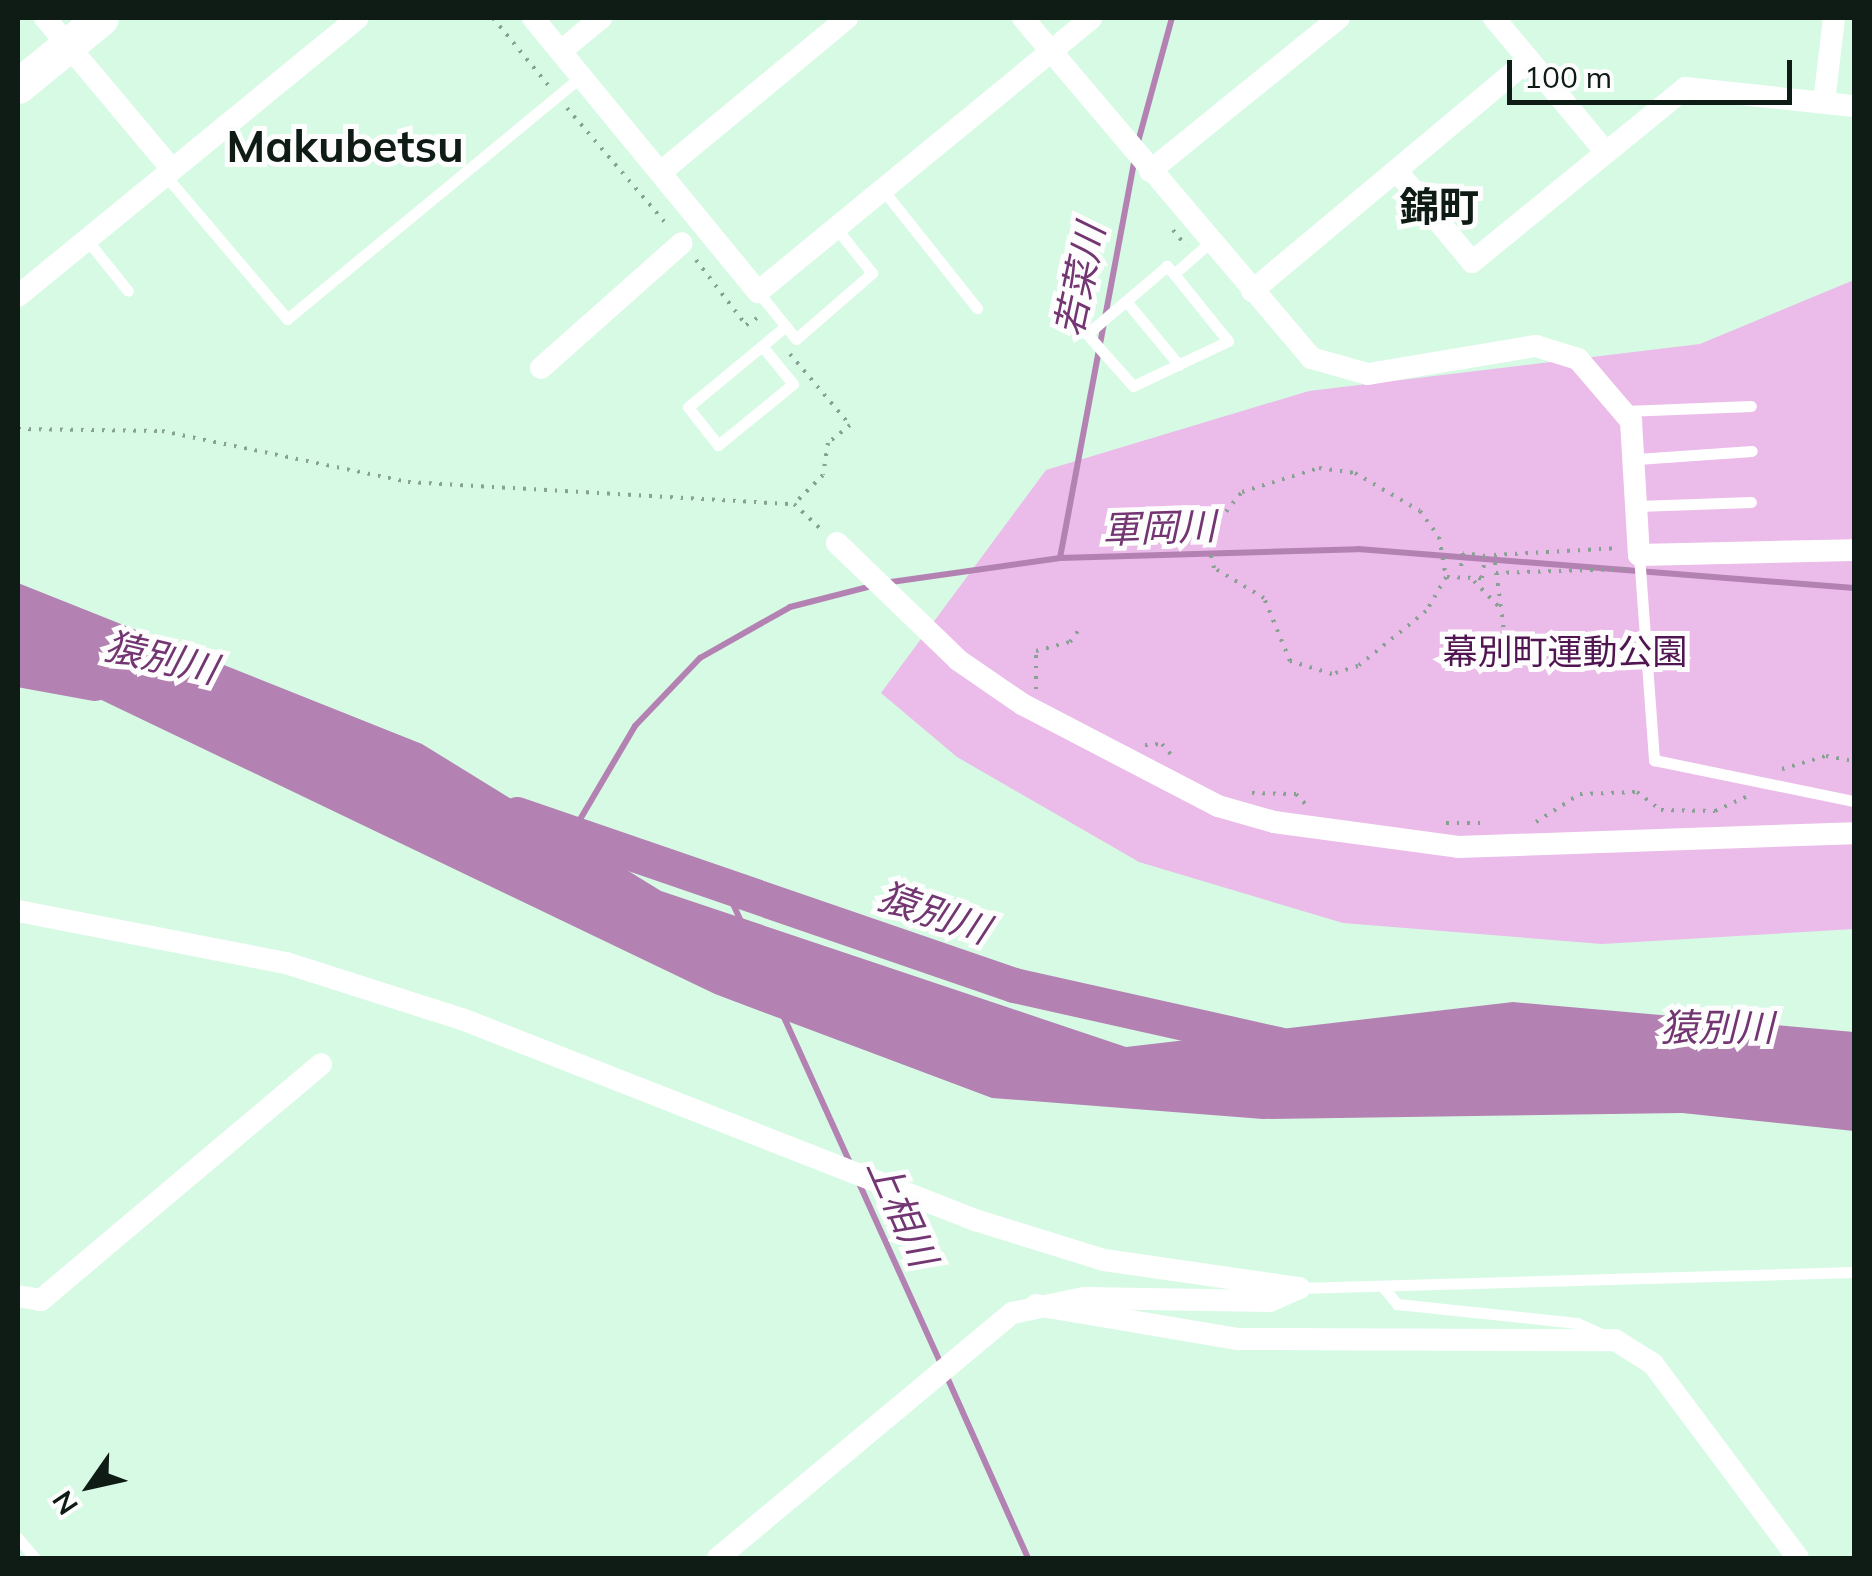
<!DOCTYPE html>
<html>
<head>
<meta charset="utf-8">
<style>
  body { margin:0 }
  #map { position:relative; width:1872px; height:1576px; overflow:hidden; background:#d7fae5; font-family:Mulish,"Noto Sans JP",sans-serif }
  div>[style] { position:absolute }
  .green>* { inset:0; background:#ebbbe9 }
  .water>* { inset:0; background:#b482b2 }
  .stream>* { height:6px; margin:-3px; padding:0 3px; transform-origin:3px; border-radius:3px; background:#b482b2 }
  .river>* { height:35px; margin:-17.5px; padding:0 17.5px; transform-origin:17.5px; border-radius:17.5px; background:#b482b2 }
  .path>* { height:4px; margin-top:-2px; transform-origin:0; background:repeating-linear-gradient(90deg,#87a192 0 2.5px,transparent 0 10.5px) }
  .lane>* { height:11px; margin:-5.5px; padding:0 5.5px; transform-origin:5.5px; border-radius:5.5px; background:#fff }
  .street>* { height:22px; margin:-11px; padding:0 11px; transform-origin:11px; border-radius:11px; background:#fff }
  .primary>* { height:35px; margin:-17.5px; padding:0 17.5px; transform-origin:17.5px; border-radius:17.5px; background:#fff }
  span { translate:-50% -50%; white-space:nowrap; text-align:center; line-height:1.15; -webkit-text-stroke:10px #fdfdfd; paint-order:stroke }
  .park-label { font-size:35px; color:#511551 }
  .water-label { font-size:38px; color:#733673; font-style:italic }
  .quarter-label { font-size:40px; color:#0f1c15; font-weight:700 }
  .district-label { font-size:45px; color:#0f1c15; font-weight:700 }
  .frame { position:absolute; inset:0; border:20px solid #0f1c15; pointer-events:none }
  .north { position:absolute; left:40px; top:1436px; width:100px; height:100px; -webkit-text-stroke:8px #fdfdfd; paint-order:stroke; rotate:236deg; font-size:28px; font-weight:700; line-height:40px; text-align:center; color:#0f1c15 }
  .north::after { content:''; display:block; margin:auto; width:35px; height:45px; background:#0f1c15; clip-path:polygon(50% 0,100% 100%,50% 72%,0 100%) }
  .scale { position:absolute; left:1507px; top:60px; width:285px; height:45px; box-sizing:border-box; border:5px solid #0f1c15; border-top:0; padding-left:12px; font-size:30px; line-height:35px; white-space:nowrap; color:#0f1c15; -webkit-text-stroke:8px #fdfdfd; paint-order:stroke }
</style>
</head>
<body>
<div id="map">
  <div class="green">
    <i style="clip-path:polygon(1854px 280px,1854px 929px,1602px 944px,1343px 923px,1139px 862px,957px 757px,881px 693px,1046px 470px,1309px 391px,1700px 344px)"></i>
  </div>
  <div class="water">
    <i style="clip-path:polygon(18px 583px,422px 744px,661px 891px,1126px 1047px,1513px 1002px,1854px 1032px,1854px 1131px,1682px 1113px,1263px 1119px,992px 1098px,715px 994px,18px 660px)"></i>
  </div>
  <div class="stream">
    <i style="left:1138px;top:142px;width:129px;rotate:-74.7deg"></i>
    <i style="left:1060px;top:558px;width:406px;rotate:-79.4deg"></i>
    <i style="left:884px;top:583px;width:178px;rotate:-8.1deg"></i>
    <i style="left:1060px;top:558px;width:298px;rotate:-1.7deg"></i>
    <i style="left:1358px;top:549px;width:498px;rotate:4.5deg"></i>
    <i style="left:572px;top:833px;width:124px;rotate:-59.5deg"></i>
    <i style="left:635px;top:726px;width:94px;rotate:-46.3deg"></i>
    <i style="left:700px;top:658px;width:103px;rotate:-29.5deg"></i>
    <i style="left:790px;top:607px;width:85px;rotate:-14.4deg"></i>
    <i style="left:726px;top:889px;width:38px;rotate:65deg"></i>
    <i style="left:782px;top:1013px;width:167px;rotate:65.6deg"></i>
    <i style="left:858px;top:1181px;width:203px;rotate:65.6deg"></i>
    <i style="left:947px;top:1377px;width:198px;rotate:65.9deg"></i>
  </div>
  <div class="river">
    <i style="left:18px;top:669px;width:78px;rotate:10.3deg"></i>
    <i style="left:517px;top:814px;width:526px;rotate:18.99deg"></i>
    <i style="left:1014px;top:985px;width:271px;rotate:12.6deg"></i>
  </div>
  <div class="path">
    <i style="left:493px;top:18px;width:87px;rotate:50.6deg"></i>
    <i style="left:567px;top:108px;width:155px;rotate:49.4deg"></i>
    <i style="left:1173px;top:230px;width:21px;rotate:51deg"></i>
    <i style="left:696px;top:260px;width:82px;rotate:52.4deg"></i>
    <i style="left:746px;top:325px;width:13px;rotate:-32deg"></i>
    <i style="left:790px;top:354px;width:93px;rotate:49.8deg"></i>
    <i style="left:850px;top:425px;width:28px;rotate:141deg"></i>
    <i style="left:828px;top:443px;width:32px;rotate:99deg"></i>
    <i style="left:823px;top:475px;width:41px;rotate:135deg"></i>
    <i style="left:18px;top:429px;width:144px;rotate:0.8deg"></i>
    <i style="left:162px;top:431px;width:251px;rotate:11.7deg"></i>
    <i style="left:408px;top:482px;width:387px;rotate:3.3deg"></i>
    <i style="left:794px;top:504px;width:38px;rotate:43deg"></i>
    <i style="left:1319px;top:468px;width:36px;rotate:8deg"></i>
    <i style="left:1355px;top:473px;width:75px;rotate:30.3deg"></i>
    <i style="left:1420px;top:511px;width:32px;rotate:54deg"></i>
    <i style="left:1439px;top:537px;width:41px;rotate:80.1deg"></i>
    <i style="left:1446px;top:577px;width:39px;rotate:120deg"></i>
    <i style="left:1426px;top:611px;width:87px;rotate:141deg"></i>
    <i style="left:1358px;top:666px;width:27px;rotate:163deg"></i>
    <i style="left:1332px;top:674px;width:44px;rotate:-162.8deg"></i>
    <i style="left:1290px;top:661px;width:68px;rotate:-112.4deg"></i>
    <i style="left:1264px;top:598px;width:58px;rotate:-149deg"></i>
    <i style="left:1214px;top:568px;width:33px;rotate:-104deg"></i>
    <i style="left:1206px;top:536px;width:57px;rotate:-50.7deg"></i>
    <i style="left:1242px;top:492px;width:81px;rotate:-17.3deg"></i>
    <i style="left:1496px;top:573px;width:128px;rotate:-1.8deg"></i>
    <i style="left:1447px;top:577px;width:35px;rotate:2deg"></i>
    <i style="left:1482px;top:578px;width:22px;rotate:-82deg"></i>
    <i style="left:1485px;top:556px;width:22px;rotate:-172deg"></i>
    <i style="left:1463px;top:553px;width:21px;rotate:98deg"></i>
    <i style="left:1474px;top:581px;width:37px;rotate:46deg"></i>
    <i style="left:1509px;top:669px;width:115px;rotate:-97.5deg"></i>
    <i style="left:1494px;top:555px;width:126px;rotate:-3.2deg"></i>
    <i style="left:1036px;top:689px;width:38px;rotate:-90deg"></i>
    <i style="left:1036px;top:651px;width:35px;rotate:-15deg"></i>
    <i style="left:1070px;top:642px;width:19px;rotate:-54deg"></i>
    <i style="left:1145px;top:745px;width:17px;rotate:-3deg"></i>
    <i style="left:1162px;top:744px;width:18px;rotate:49deg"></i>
    <i style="left:1782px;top:769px;width:46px;rotate:-16.5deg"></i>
    <i style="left:1826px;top:756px;width:28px;rotate:10deg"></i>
    <i style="left:1252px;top:793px;width:44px;rotate:1.3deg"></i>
    <i style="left:1296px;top:794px;width:16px;rotate:47deg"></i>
    <i style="left:1536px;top:822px;width:52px;rotate:-32.5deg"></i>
    <i style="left:1580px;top:794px;width:57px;rotate:-2deg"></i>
    <i style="left:1637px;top:792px;width:30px;rotate:37deg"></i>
    <i style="left:1661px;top:810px;width:54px;rotate:1.1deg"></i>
    <i style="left:1715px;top:811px;width:41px;rotate:-24.7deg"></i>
    <i style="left:1446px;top:823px;width:41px"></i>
  </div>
  <div class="lane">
    <i style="left:165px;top:175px;width:189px;rotate:49.7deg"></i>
    <i style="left:287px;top:319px;width:382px;rotate:-39.5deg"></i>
    <i style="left:883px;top:190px;width:151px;rotate:51.5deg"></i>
    <i style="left:87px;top:240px;width:65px;rotate:51.2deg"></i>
    <i style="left:1174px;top:274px;width:11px;rotate:-131deg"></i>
    <i style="left:1167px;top:266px;width:105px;rotate:139.6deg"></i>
    <i style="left:1087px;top:334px;width:69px;rotate:48.5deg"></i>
    <i style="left:1133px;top:386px;width:105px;rotate:-25.3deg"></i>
    <i style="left:1228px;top:341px;width:86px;rotate:-128.9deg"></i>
    <i style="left:1174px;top:274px;width:47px;rotate:-41.5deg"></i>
    <i style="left:758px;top:292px;width:60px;rotate:51deg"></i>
    <i style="left:796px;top:339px;width:101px;rotate:-41deg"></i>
    <i style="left:872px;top:273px;width:58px;rotate:-128.7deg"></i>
    <i style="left:1126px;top:301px;width:83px;rotate:50.4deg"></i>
    <i style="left:762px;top:346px;width:49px;rotate:50.8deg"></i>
    <i style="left:793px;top:384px;width:97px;rotate:140.9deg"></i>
    <i style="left:718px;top:445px;width:48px;rotate:-128.3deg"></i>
    <i style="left:688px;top:407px;width:127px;rotate:-39.6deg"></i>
    <i style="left:1625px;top:411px;width:126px;rotate:-2.3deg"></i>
    <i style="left:1637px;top:459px;width:115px;rotate:-4deg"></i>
    <i style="left:1638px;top:506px;width:113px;rotate:-2deg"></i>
    <i style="left:1639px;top:555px;width:206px;rotate:85.8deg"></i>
    <i style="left:1654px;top:760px;width:204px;rotate:11.6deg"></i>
    <i style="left:1299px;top:1288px;width:555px;rotate:-1.65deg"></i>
    <i style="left:1384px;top:1288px;width:21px;rotate:51deg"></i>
    <i style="left:1397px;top:1304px;width:181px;rotate:6deg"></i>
    <i style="left:1577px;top:1323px;width:27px;rotate:24deg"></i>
    <i style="left:18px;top:1538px;width:26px;rotate:50deg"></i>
  </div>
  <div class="street">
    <i style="left:45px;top:18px;width:194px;rotate:50deg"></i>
    <i style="left:533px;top:18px;width:355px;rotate:50.6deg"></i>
    <i style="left:758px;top:292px;width:431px;rotate:-39.4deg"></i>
    <i style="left:1023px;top:18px;width:446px;rotate:49.7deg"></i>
    <i style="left:1311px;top:358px;width:59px;rotate:15.7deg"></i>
    <i style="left:1368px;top:374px;width:170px;rotate:-9.5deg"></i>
    <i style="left:1536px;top:346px;width:44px;rotate:17.2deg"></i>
    <i style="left:1578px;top:359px;width:82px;rotate:49.5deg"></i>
    <i style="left:1631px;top:421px;width:134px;rotate:86.6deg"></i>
    <i style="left:1639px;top:555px;width:215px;rotate:-1.3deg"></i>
    <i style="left:1494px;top:18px;width:172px;rotate:50.2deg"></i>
    <i style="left:561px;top:51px;width:52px;rotate:-39.5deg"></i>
    <i style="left:1824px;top:102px;width:85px;rotate:-83.2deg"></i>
    <i style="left:1150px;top:171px;width:243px;rotate:-39deg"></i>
    <i style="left:1397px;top:171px;width:118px;rotate:50.5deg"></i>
    <i style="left:1472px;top:262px;width:275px;rotate:-39.2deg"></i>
    <i style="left:1685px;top:88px;width:170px;rotate:6.1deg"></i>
    <i style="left:661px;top:172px;width:241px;rotate:-39.6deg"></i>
    <i style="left:1252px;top:291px;width:361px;rotate:-39.9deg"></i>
    <i style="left:18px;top:296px;width:439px;rotate:-39.3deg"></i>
    <i style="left:541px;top:368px;width:188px;rotate:-41.6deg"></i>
    <i style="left:837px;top:543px;width:168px;rotate:44deg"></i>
    <i style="left:958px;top:660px;width:78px;rotate:34.5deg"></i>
    <i style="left:1022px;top:704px;width:221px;rotate:27.5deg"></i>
    <i style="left:1218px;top:806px;width:58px;rotate:15.9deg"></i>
    <i style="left:1274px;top:822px;width:186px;rotate:7.7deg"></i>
    <i style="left:1458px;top:847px;width:396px;rotate:-2deg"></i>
    <i style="left:18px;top:911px;width:273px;rotate:11deg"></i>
    <i style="left:286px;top:963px;width:185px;rotate:17.7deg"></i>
    <i style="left:462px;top:1019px;width:551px;rotate:21.4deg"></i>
    <i style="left:975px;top:1220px;width:135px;rotate:17.2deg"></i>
    <i style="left:1104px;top:1260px;width:197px;rotate:8.2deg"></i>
    <i style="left:18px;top:1296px;width:23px;rotate:10deg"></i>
    <i style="left:41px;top:1300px;width:366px;rotate:-40.1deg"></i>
    <i style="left:1036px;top:1305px;width:205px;rotate:9.6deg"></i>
    <i style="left:1238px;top:1339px;width:377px;rotate:0.2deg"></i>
    <i style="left:1615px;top:1340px;width:45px;rotate:32.3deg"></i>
    <i style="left:1653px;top:1364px;width:242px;rotate:53.2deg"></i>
    <i style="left:718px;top:1558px;width:383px;rotate:-39.8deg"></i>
    <i style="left:1012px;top:1313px;width:74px;rotate:-11.8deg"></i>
    <i style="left:1084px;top:1298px;width:186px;rotate:0.9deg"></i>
    <i style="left:1270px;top:1301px;width:32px;rotate:-24deg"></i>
  </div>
  <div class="primary">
    <i style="left:18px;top:86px;width:107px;rotate:-39.3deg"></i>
  </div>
  <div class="park-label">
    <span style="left:1565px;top:651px">幕別町運動公園</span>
  </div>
  <div class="water-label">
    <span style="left:1080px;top:280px;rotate:-78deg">若菜川</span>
    <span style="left:1159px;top:528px;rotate:-2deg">軍岡川</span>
    <span style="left:161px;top:658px;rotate:13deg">猿別川</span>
    <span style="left:934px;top:913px;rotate:19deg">猿別川</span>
    <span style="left:1717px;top:1028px">猿別川</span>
    <span style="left:902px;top:1212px;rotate:66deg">上相川</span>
  </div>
  <div class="quarter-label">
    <span style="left:1439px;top:206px">錦町</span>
  </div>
  <div class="district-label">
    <span style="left:345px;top:146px">Makubetsu</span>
  </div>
  <div class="frame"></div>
  <div class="north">N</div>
  <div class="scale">100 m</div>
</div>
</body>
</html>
